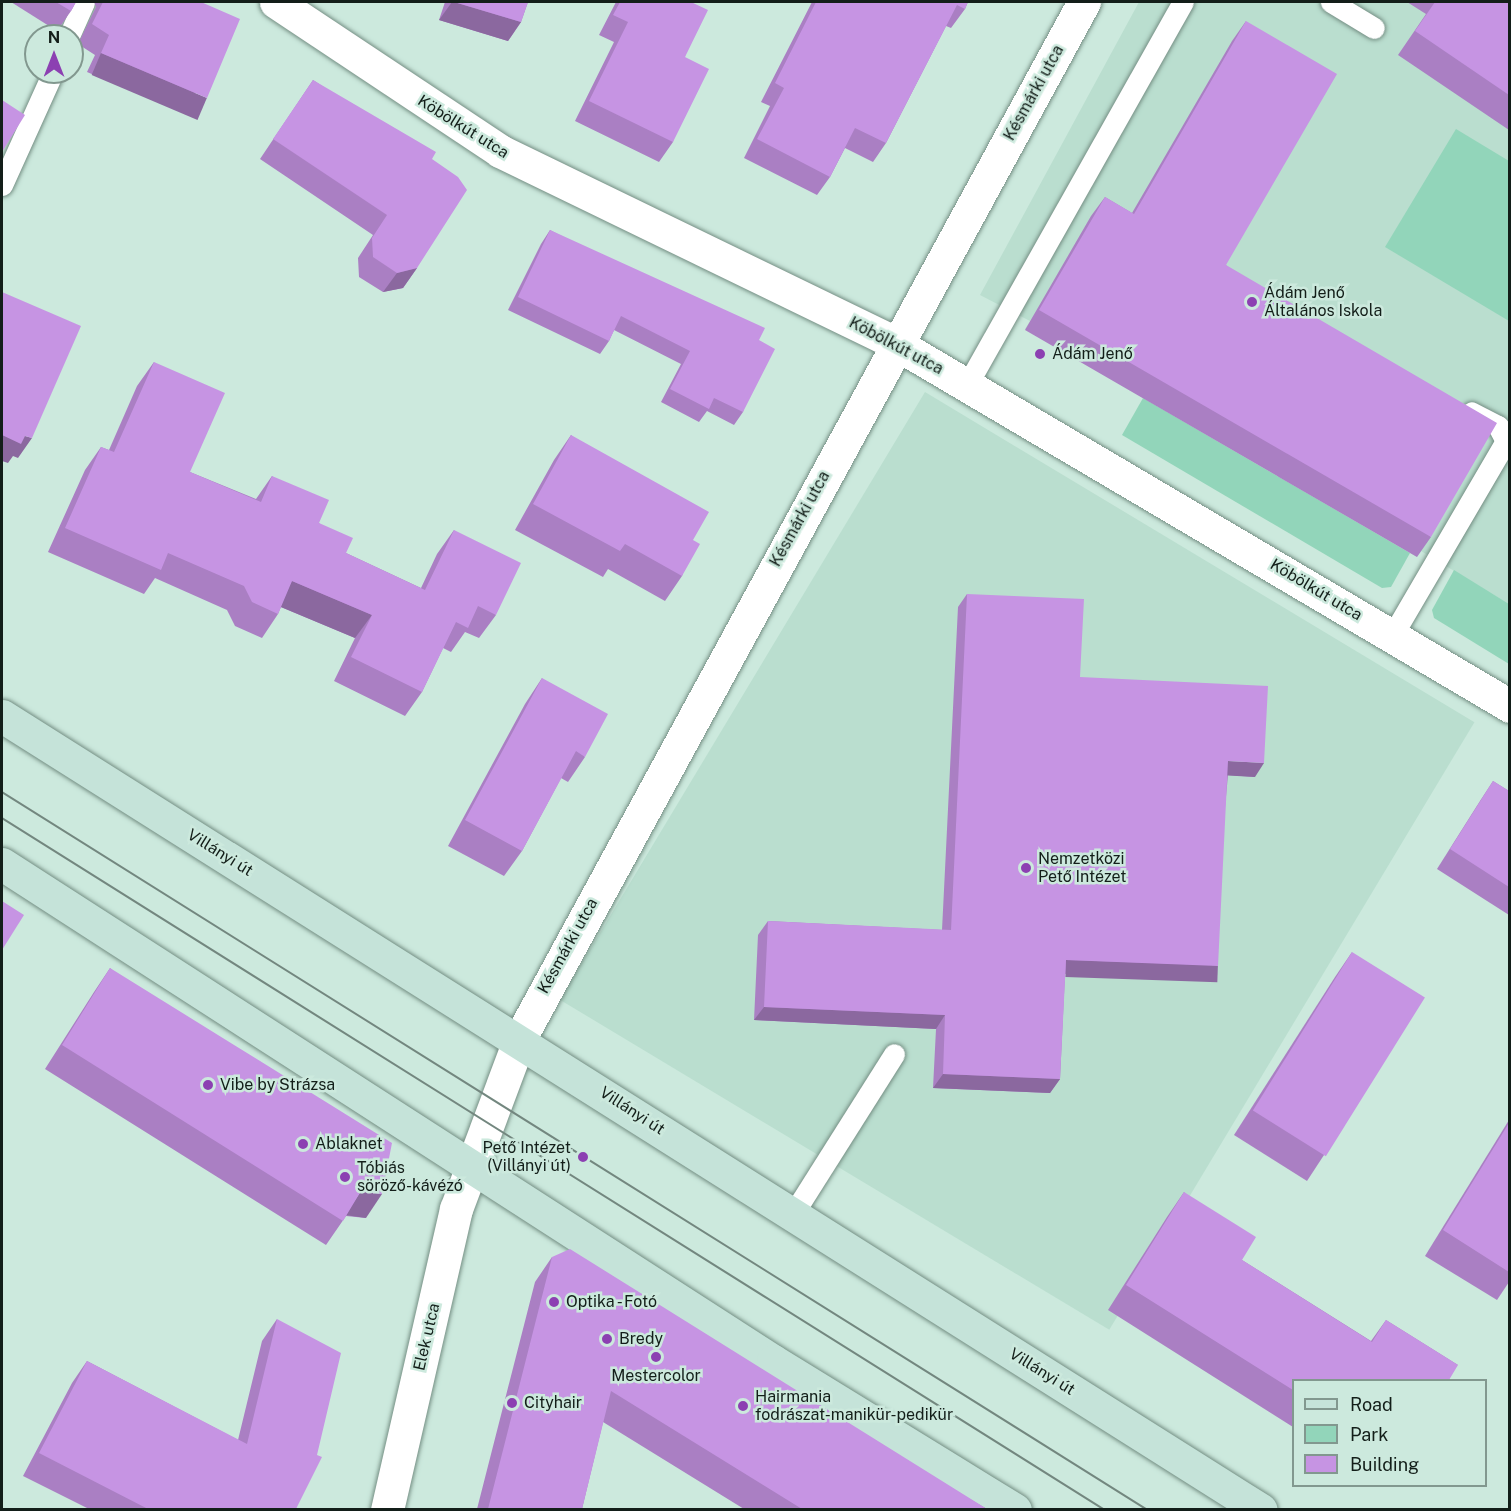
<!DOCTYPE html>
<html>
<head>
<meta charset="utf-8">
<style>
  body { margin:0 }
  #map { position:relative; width:1511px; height:1511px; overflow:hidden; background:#cce9dd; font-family:"Public Sans",sans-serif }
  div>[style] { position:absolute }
  .built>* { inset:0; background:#badecf; transform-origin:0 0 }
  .green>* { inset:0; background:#92d5ba }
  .roads { filter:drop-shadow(0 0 2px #748e83) drop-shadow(0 0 2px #748e83) }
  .lane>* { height:21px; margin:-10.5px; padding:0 10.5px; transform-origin:10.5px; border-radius:10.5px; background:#fff }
  .street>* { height:33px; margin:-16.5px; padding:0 16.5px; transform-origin:16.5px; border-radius:16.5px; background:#fff }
  .secondary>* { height:33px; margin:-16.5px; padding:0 16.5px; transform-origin:16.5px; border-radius:16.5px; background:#c5e3d9 }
  .tram>* { height:1.5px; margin:-0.75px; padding:0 0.75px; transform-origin:0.75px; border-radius:0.75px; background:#73877f }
  .wall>* { inset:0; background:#aa7fc3 }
  .shaded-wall>* { inset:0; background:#8b689f; transform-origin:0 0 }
  .building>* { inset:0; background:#c694e3; transform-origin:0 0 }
  .dots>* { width:16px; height:16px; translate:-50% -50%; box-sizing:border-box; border:3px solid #cce9dd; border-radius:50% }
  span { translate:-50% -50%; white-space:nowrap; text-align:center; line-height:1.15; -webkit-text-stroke:5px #cce9dd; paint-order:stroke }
  .street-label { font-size:16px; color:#131e19 }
  .poi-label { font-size:16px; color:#131e19 }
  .left { translate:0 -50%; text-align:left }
  .right { translate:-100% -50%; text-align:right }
  .frame { position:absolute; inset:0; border:3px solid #131e19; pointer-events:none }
  .legend { position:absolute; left:1292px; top:1379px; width:195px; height:108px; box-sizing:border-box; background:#cce9dd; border:2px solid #82988f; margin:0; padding:8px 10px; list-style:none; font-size:18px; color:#131e19 }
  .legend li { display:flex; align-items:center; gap:12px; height:30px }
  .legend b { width:30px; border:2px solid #82988f }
  .north { position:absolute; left:24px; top:24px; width:60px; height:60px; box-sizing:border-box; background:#cce9dd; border:2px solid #82988f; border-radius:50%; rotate:0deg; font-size:16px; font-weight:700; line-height:24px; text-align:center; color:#131e19 }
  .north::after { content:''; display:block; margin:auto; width:21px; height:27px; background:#8c40b2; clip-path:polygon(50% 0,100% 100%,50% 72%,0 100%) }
</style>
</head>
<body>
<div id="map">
  <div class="built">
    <i style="clip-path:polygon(1139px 2px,1509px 2px,1509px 604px,1421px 551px,1417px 557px,1025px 329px,1030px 321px,980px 295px)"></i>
    <i style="left:925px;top:392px;width:641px;height:709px;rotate:31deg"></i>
  </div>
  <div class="green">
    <i style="clip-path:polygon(1456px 129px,1509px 161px,1509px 321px,1385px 247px)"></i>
    <i style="clip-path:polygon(1143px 398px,1410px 553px,1391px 587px,1382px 588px,1122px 435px)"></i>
    <i style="clip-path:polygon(1454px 570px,1509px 604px,1509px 664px,1434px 618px,1432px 610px)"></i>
  </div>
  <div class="roads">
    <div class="lane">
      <i style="left:1331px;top:2px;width:50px;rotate:31.2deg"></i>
      <i style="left:69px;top:36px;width:37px;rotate:-66deg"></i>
      <i style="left:2px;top:185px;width:124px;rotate:-65.7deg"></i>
      <i style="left:967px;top:385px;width:440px;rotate:-60.6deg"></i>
      <i style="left:1392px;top:636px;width:226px;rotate:-59.7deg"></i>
      <i style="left:1506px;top:441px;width:17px;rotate:-118deg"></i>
      <i style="left:1498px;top:426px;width:30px;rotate:-153deg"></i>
      <i style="left:793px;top:1214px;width:189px;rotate:-57.7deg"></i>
    </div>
    <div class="street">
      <i style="left:276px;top:2px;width:269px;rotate:33.6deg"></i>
      <i style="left:500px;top:151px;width:439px;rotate:25.9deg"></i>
      <i style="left:895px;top:343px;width:714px;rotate:30.55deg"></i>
      <i style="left:387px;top:1510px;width:309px;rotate:-77.1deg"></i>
      <i style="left:456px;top:1209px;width:183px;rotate:-69.5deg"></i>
      <i style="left:520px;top:1038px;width:1180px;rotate:-61.44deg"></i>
    </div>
    <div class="secondary">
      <i style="left:2px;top:716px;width:1488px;rotate:32.24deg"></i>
      <i style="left:2px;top:864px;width:917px;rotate:32.81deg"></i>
      <i style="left:773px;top:1361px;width:284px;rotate:31.6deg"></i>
    </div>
  </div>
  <div class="tram">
    <i style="left:2px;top:792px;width:1352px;rotate:32.07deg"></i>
    <i style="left:2px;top:818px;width:1302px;rotate:32.1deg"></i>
  </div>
  <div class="wall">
    <i style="clip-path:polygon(11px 2px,76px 2px,71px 11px,57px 31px)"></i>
    <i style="clip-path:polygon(94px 2px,201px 2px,193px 117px,87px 72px,95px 55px,78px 44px,96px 7px)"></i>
    <i style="clip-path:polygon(445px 2px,528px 2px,521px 22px,508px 41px,439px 20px)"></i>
    <i style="clip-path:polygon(616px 2px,691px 2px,685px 57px,673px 142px,659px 162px,575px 121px,614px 42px,599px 35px)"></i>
    <i style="clip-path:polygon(812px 2px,968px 2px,965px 9px,951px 28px,946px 26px,886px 143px,873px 162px,845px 148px,830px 177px,817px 195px,744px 158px,770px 106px,761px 102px)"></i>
    <i style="clip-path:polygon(1407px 2px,1509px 2px,1509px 130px,1398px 55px,1426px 14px)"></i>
    <i style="clip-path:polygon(1246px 21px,1226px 265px,1431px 537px,1417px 557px,1025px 330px,1091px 216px,1105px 197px,1132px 213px,1232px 41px)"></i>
    <i style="clip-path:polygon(313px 80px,432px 159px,417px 268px,403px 288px,383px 292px,359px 277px,358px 258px,373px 235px,260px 159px)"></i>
    <i style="clip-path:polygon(550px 230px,759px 340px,743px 412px,734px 425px,707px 411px,699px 422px,661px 402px,681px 364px,614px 330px,609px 341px,600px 354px,508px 310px,541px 244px)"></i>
    <i style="clip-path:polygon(154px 362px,190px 472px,256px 499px,272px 476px,319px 523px,346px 553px,421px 588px,437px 554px,454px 530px,496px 615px,479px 638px,465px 632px,451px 652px,443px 648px,422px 692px,405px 716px,334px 681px,355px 638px,281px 607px,278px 614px,262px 638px,235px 626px,227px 610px,155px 578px,144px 594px,48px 552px,85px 470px,101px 447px,109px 450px,137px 386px)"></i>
    <i style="clip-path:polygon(571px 435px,693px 540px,682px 576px,665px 601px,608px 569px,603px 577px,515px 530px,554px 460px)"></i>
    <i style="clip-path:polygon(967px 594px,1080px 677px,1255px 777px,1228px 775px,1209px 980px,1065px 974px,1060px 1079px,1050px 1093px,933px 1088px,936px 1029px,754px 1020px,758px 935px,768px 921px,942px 930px,958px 607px)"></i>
    <i style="clip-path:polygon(542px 678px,585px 757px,568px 782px,561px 778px,522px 851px,504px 876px,448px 846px,525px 704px)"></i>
    <i style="clip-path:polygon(1493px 781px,1509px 791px,1509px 915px,1437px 869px,1480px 801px)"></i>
    <i style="clip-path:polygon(1352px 952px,1324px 1155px,1307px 1181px,1234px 1135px,1335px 977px)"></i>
    <i style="clip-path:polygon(110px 968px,366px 1218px,346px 1216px,326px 1245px,45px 1069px,94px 992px)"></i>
    <i style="clip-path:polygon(1509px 1120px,1509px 1282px,1497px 1300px,1425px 1256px)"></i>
    <i style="clip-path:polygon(1184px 1192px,1242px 1260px,1371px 1341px,1386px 1320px,1458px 1365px,1293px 1380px,1293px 1427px,1108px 1310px,1167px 1217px)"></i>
    <i style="clip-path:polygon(552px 1257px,987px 1509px,744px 1509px,603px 1422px,582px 1509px,477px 1509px,535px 1282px)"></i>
    <i style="clip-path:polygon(277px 1319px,296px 1509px,89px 1509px,23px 1476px,72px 1383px,87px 1361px,238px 1440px,262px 1341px)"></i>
  </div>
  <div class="shaded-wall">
    <i style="clip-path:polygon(452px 2px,454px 2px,521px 22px,508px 41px,439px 20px)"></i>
    <i style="left:101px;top:53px;width:115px;height:24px;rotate:23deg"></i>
    <i style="clip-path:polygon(417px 268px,403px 288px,383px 292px,397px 273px)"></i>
    <i style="clip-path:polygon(2px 435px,25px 436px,32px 438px,18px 458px,13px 456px,8px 463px,2px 461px)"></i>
    <i style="clip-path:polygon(292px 581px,372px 615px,355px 638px,276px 605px)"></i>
    <i style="clip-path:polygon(1228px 761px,1264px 763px,1255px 777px,1219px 775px)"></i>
    <i style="left:1066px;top:960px;width:152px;height:17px;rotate:2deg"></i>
    <i style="clip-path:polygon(764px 1007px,945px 1015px,936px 1029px,754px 1020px)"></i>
    <i style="clip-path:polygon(943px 1074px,1060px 1079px,1050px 1093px,933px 1088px)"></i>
    <i style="clip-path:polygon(361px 1191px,382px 1194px,366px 1218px,345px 1215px)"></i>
  </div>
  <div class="building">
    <i style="clip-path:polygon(56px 2px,76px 2px,71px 11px)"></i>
    <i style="clip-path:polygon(103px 2px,201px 2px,240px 19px,207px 98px,101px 53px,109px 35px,92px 24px)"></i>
    <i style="clip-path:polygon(454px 2px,528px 2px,521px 22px)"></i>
    <i style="clip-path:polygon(620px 2px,691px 2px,708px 10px,685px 57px,709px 69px,673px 142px,589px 101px,628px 22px,613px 15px)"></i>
    <i style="clip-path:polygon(816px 2px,968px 2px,965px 9px,957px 5px,886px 143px,855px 128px,830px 177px,757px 139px,784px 88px,775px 83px)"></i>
    <i style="clip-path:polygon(1435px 2px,1509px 2px,1509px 95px,1415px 31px)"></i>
    <i style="clip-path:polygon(1246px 21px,1337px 74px,1226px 265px,1497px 423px,1431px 537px,1039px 310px,1105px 197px,1134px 214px)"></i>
    <i style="clip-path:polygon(313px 80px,436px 152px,432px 159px,458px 177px,467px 190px,417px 268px,397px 273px,373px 257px,372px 238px,387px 215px,273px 139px)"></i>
    <i style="clip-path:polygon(2px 100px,25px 115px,2px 152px)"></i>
    <i style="clip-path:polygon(550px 230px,765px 328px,759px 340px,775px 349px,743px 412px,714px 398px,709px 409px,670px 389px,690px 351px,621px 316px,609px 341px,518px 297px)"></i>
    <i style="clip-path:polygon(2px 292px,81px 326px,32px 438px,25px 436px,21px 444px,2px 435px)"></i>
    <i style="clip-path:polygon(154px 362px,225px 393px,190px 472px,261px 502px,272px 476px,329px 500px,319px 523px,353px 538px,346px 553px,425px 590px,454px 530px,521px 563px,496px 615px,478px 606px,468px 628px,456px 622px,422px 692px,351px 657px,372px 615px,292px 581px,278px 614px,252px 602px,244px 586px,168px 553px,161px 570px,65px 528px,101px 447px,114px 452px)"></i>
    <i style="clip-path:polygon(571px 435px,709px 512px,693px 540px,700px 544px,682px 576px,625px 544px,620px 551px,533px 504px)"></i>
    <i style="clip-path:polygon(967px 594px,1084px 599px,1080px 677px,1268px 686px,1264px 763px,1228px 761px,1218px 966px,1066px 960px,1060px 1079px,943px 1074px,945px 1015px,764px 1007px,768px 921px,951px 930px)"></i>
    <i style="clip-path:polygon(542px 678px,608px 714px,585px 757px,576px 751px,522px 851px,465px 820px)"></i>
    <i style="clip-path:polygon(1493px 781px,1509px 791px,1509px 887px,1450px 849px)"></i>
    <i style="clip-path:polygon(2px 901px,24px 915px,2px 950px)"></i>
    <i style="left:1352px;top:952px;width:86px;height:187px;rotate:32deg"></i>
    <i style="clip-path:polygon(110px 968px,392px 1143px,382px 1194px,361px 1191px,343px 1221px,62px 1045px)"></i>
    <i style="clip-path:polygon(1509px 1123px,1509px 1272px,1443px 1230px)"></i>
    <i style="clip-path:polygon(1184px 1192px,1256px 1237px,1242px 1260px,1372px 1342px,1386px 1320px,1458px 1365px,1449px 1380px,1293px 1380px,1293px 1390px,1126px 1285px)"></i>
    <i style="clip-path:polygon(570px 1249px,987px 1509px,802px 1509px,611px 1391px,582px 1509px,488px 1509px,552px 1257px)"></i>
    <i style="clip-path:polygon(277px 1319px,341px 1353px,317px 1455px,322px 1457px,296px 1509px,148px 1509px,39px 1453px,87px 1361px,247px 1444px)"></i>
  </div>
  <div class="dots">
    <i style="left:1252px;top:302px;background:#8c40b2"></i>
    <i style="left:1040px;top:354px;background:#8c40b2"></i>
    <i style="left:1026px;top:868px;background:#8c40b2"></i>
    <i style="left:208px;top:1085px;background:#8c40b2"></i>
    <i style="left:303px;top:1144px;background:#8c40b2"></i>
    <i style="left:583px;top:1157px;background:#8c40b2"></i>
    <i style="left:345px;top:1177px;background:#8c40b2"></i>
    <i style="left:554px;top:1302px;background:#8c40b2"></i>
    <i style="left:607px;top:1339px;background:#8c40b2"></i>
    <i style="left:656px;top:1357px;background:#8c40b2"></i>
    <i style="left:512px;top:1403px;background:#8c40b2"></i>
    <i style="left:743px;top:1406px;background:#8c40b2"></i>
  </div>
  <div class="street-label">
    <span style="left:1034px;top:93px;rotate:-61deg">Késmárki utca</span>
    <span style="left:463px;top:127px;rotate:32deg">Köbölkút utca</span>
    <span style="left:896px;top:346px;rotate:28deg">Köbölkút utca</span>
    <span style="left:800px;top:519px;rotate:-61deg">Késmárki utca</span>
    <span style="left:1316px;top:590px;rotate:31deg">Köbölkút utca</span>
    <span style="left:220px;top:853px;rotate:32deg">Villányi út</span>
    <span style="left:568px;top:946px;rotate:-61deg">Késmárki utca</span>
    <span style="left:632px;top:1111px;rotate:33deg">Villányi út</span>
    <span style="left:427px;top:1337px;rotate:-77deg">Elek utca</span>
    <span style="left:1042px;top:1372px;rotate:32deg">Villányi út</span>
  </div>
  <div class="poi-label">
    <span class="left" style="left:1264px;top:302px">Ádám Jenő<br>Általános Iskola</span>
    <span class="left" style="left:1052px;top:354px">Ádám Jenő</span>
    <span class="left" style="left:1038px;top:868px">Nemzetközi<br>Pető Intézet</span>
    <span class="left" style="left:220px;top:1085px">Vibe by Strázsa</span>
    <span class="left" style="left:315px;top:1144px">Ablaknet</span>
    <span class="right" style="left:571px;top:1157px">Pető Intézet<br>(Villányi út)</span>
    <span class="left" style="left:357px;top:1177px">Tóbiás<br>söröző-kávézó</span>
    <span class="left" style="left:566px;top:1302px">Optika - Fotó</span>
    <span class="left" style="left:619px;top:1339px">Bredy</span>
    <span style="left:656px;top:1376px">Mestercolor</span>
    <span class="left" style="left:755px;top:1406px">Hairmania<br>fodrászat-manikür-pedikür</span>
    <span class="left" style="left:524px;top:1403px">Cityhair</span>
  </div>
  <div class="frame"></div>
  <ul class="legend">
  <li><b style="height:8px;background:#c5e3d9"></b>Road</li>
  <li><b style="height:16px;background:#92d5ba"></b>Park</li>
  <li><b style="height:16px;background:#c694e3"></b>Building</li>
  </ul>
  <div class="north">N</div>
</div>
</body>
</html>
